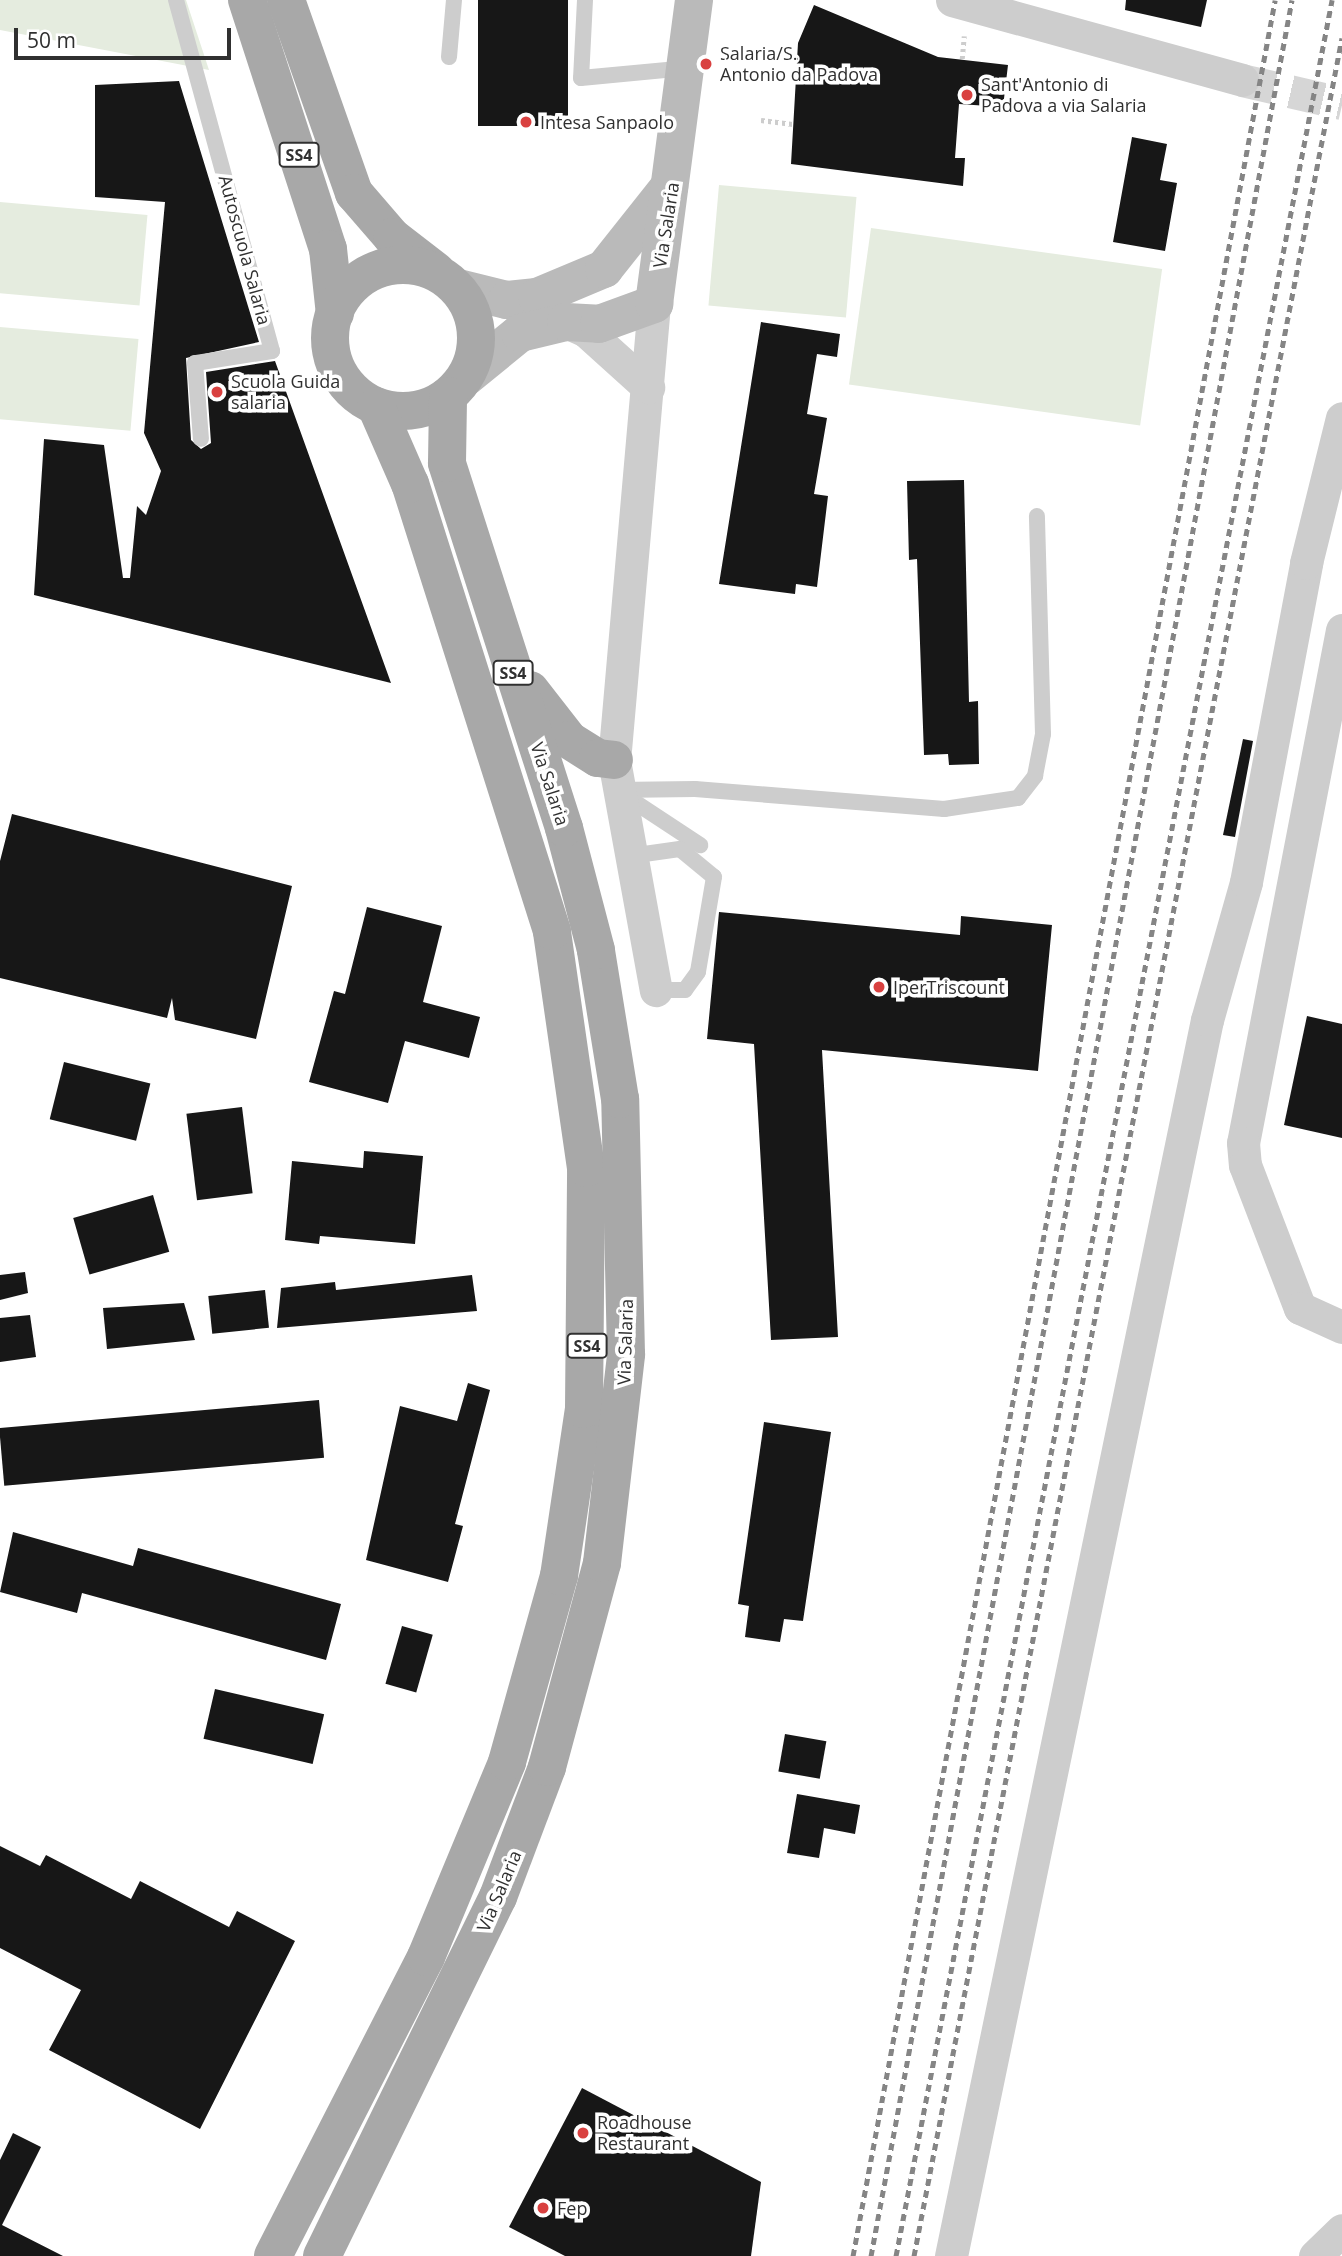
<!DOCTYPE html>
<html>
<head>
<meta charset="utf-8">
<style>
  body { margin:0 }
  #map { position:relative; width:1342px; height:2256px; overflow:hidden; background:#fff; font-family:"Open Sans",sans-serif }
  div>[style] { position:absolute }
  .green>* { inset:0; background:#e5ecdf; transform-origin:0 0 }
  .building>* { inset:0; background:#171717; transform-origin:0 0 }
  .street-tunnel>* { height:33px; margin-top:-16.5px; transform-origin:0; background:repeating-linear-gradient(90deg,#d6d6d6 0 33px,transparent 0 50px) }
  .path>* { height:4.5px; margin-top:-2.25px; transform-origin:0; background:repeating-linear-gradient(90deg,#cdcdcd 0 3.5px,transparent 0 7px) }
  .lane>* { height:16px; margin:-8px; padding:0 8px; transform-origin:8px; border-radius:8px; background:#cdcdcd }
  .street>* { height:33px; margin:-16.5px; padding:0 16.5px; transform-origin:16.5px; border-radius:16.5px; background:#cdcdcd }
  .secondary>* { height:38px; margin:-19px; padding:0 19px; transform-origin:19px; border-radius:19px; background:#bababa }
  .primary>* { height:38px; margin:-19px; padding:0 19px; transform-origin:19px; border-radius:19px; background:#a8a8a8 }
  .primary>.ring { margin:-19px; padding:0; box-sizing:content-box; background:none; border:38px solid #a8a8a8; border-radius:50% }
  .rail>* { height:5px; margin-top:-2.5px; transform-origin:0; background:repeating-linear-gradient(90deg,#858585 0 7px,transparent 0 12px) }
  .dots>* { width:19px; height:19px; translate:-50% -50%; box-sizing:border-box; border:4px solid #fff; border-radius:50% }
  span { translate:-50% -50%; white-space:nowrap; text-align:center; line-height:1.15; -webkit-text-stroke:7px #fff; paint-order:stroke }
  .shield-label span { padding:2px 5px; background:#fff; border:2px solid; border-radius:5px; -webkit-text-stroke-width:0 }
  .shield-label { font-size:16px; color:#303030; font-weight:700 }
  .poi-label { font-size:18px; color:#303030 }
  .left { translate:0 -50%; text-align:left }
  .street-label { font-size:18px; color:#303030 }
  .scale { position:absolute; left:14px; top:28px; width:217px; height:32px; box-sizing:border-box; border:4px solid #303030; border-top:0; padding-left:9px; font-size:21px; line-height:24px; white-space:nowrap; color:#303030; -webkit-text-stroke:5px #fff; paint-order:stroke }
</style>
</head>
<body>
<div id="map">
  <div class="green">
    <i style="clip-path:polygon(0 0,186px 0,209px 70px,0 30px)"></i>
    <i style="left:719px;top:185px;width:138px;height:121px;rotate:5deg"></i>
    <i style="left:0;top:202px;width:148px;height:91px;rotate:5deg"></i>
    <i style="left:871px;top:228px;width:294px;height:158px;rotate:8deg"></i>
    <i style="left:0;top:327px;width:139px;height:92px;rotate:5deg"></i>
  </div>
  <div class="building">
    <i style="left:478px;top:0;width:90px;height:126px"></i>
    <i style="clip-path:polygon(1126px 0,1207px 0,1201px 27px,1125px 10px)"></i>
    <i style="clip-path:polygon(814px 5px,938px 57px,1008px 65px,1003px 107px,959px 104px,955px 158px,965px 158px,963px 186px,791px 164px,798px 43px)"></i>
    <i style="clip-path:polygon(179px 81px,259px 342px,186px 358px,191px 440px,201px 449px,211px 443px,206px 372px,275px 361px,391px 683px,34px 595px,44px 439px,104px 445px,123px 578px,130px 578px,137px 506px,146px 515px,161px 471px,144px 433px,165px 202px,95px 197px,95px 85px)"></i>
    <i style="clip-path:polygon(1132px 137px,1167px 144px,1160px 180px,1177px 183px,1165px 251px,1113px 242px)"></i>
    <i style="clip-path:polygon(761px 322px,840px 334px,837px 357px,817px 354px,807px 414px,827px 418px,814px 494px,828px 496px,817px 587px,796px 584px,795px 594px,719px 584px)"></i>
    <i style="clip-path:polygon(964px 480px,969px 702px,978px 701px,979px 764px,949px 765px,948px 754px,924px 755px,917px 559px,909px 560px,907px 481px)"></i>
    <i style="clip-path:polygon(1243px 739px,1253px 741px,1235px 837px,1223px 835px)"></i>
    <i style="clip-path:polygon(12px 814px,292px 886px,256px 1039px,175px 1020px,172px 998px,167px 1018px,0 978px,0 861px)"></i>
    <i style="clip-path:polygon(367px 907px,442px 926px,423px 1002px,480px 1017px,469px 1058px,405px 1041px,388px 1103px,309px 1082px,334px 991px,345px 994px)"></i>
    <i style="clip-path:polygon(719px 912px,960px 935px,961px 916px,1052px 925px,1038px 1071px,822px 1050px,838px 1337px,771px 1340px,754px 1044px,707px 1039px)"></i>
    <i style="clip-path:polygon(1307px 1016px,1342px 1024px,1342px 1138px,1284px 1125px)"></i>
    <i style="left:64px;top:1062px;width:89px;height:59px;rotate:14deg"></i>
    <i style="left:242px;top:1107px;width:87px;height:56px;rotate:83deg"></i>
    <i style="clip-path:polygon(364px 1151px,423px 1156px,415px 1244px,320px 1236px,319px 1244px,285px 1240px,292px 1161px,363px 1168px)"></i>
    <i style="left:153px;top:1195px;width:59px;height:83px;rotate:74deg"></i>
    <i style="clip-path:polygon(25px 1272px,28px 1293px,0 1300px,0 1275px)"></i>
    <i style="clip-path:polygon(472px 1275px,477px 1311px,277px 1328px,281px 1288px,335px 1282px,336px 1290px)"></i>
    <i style="left:265px;top:1290px;width:38px;height:57px;rotate:84deg"></i>
    <i style="clip-path:polygon(184px 1303px,195px 1340px,107px 1349px,103px 1308px)"></i>
    <i style="clip-path:polygon(30px 1315px,36px 1357px,0 1362px,0 1318px)"></i>
    <i style="clip-path:polygon(468px 1383px,490px 1390px,455px 1524px,463px 1526px,448px 1582px,366px 1560px,400px 1406px,457px 1421px)"></i>
    <i style="left:319px;top:1400px;width:58px;height:321px;rotate:85deg"></i>
    <i style="clip-path:polygon(764px 1422px,831px 1432px,803px 1621px,784px 1619px,780px 1642px,745px 1637px,749px 1606px,738px 1604px)"></i>
    <i style="clip-path:polygon(13px 1532px,133px 1566px,138px 1548px,341px 1604px,326px 1660px,82px 1593px,77px 1613px,0 1592px)"></i>
    <i style="left:402px;top:1626px;width:32px;height:60px;rotate:16deg"></i>
    <i style="left:215px;top:1689px;width:112px;height:51px;rotate:13deg"></i>
    <i style="left:785px;top:1734px;width:42px;height:38px;rotate:10deg"></i>
    <i style="clip-path:polygon(797px 1794px,860px 1805px,855px 1834px,824px 1828px,819px 1858px,787px 1853px)"></i>
    <i style="clip-path:polygon(0 1846px,40px 1866px,46px 1855px,131px 1899px,140px 1881px,229px 1927px,237px 1911px,295px 1941px,200px 2129px,49px 2050px,81px 1990px,0 1948px)"></i>
    <i style="clip-path:polygon(582px 2088px,761px 2182px,751px 2256px,565px 2256px,509px 2227px)"></i>
    <i style="clip-path:polygon(13px 2133px,41px 2147px,2px 2225px,63px 2256px,0 2256px,0 2160px)"></i>
  </div>
  <div class="street-tunnel">
    <i style="left:1242px;top:80px;width:103px;rotate:13deg"></i>
  </div>
  <div class="path">
    <i style="left:962px;top:59px;width:23px;rotate:-85deg"></i>
    <i style="left:761px;top:120px;width:32px;rotate:7deg"></i>
  </div>
  <div class="lane">
    <i style="left:176px;top:0;width:364px;rotate:74.7deg"></i>
    <i style="left:272px;top:351px;width:78px;rotate:171.1deg"></i>
    <i style="left:195px;top:363px;width:76px;rotate:85.5deg"></i>
    <i style="left:585px;top:0;width:78px;rotate:92.9deg"></i>
    <i style="left:581px;top:78px;width:105px;rotate:-5.4deg"></i>
    <i style="left:449px;top:57px;width:57px;rotate:-85deg"></i>
    <i style="left:616px;top:790px;width:79px;rotate:-0.7deg"></i>
    <i style="left:695px;top:789px;width:250px;rotate:4.6deg"></i>
    <i style="left:944px;top:809px;width:75px;rotate:-8.5deg"></i>
    <i style="left:1018px;top:798px;width:28px;rotate:-52deg"></i>
    <i style="left:1035px;top:776px;width:43px;rotate:-79.2deg"></i>
    <i style="left:1043px;top:734px;width:218px;rotate:-91.6deg"></i>
    <i style="left:621px;top:793px;width:95px;rotate:33.4deg"></i>
    <i style="left:630px;top:856px;width:50px;rotate:-8deg"></i>
    <i style="left:680px;top:849px;width:44px;rotate:39.5deg"></i>
    <i style="left:714px;top:877px;width:96px;rotate:99.6deg"></i>
    <i style="left:698px;top:972px;width:22px;rotate:126deg"></i>
    <i style="left:685px;top:990px;width:29px;rotate:180deg"></i>
  </div>
  <div class="street">
    <i style="left:952px;top:0;width:301px;rotate:15.4deg"></i>
    <i style="left:654px;top:304px;width:458px;rotate:95deg"></i>
    <i style="left:614px;top:760px;width:234px;rotate:79.7deg"></i>
    <i style="left:566px;top:322px;width:22px;rotate:24deg"></i>
    <i style="left:586px;top:331px;width:84px;rotate:42.1deg"></i>
    <i style="left:1342px;top:630px;width:522px;rotate:100.92deg"></i>
    <i style="left:1243px;top:1143px;width:22px;rotate:85deg"></i>
    <i style="left:1245px;top:1165px;width:153px;rotate:69deg"></i>
    <i style="left:1300px;top:1308px;width:46px;rotate:24.3deg"></i>
    <i style="left:951px;top:2256px;width:1262px;rotate:-78.3deg"></i>
    <i style="left:1207px;top:1020px;width:143px;rotate:-74.2deg"></i>
    <i style="left:1246px;top:882px;width:325px;rotate:-79.3deg"></i>
    <i style="left:1306px;top:563px;width:149px;rotate:-76.1deg"></i>
    <i style="left:1315px;top:2256px;width:37px;rotate:-44deg"></i>
  </div>
  <div class="secondary">
    <i style="left:458px;top:288px;width:50px;rotate:13.8deg"></i>
    <i style="left:507px;top:300px;width:30px;rotate:-6deg"></i>
    <i style="left:537px;top:297px;width:73px;rotate:-22.7deg"></i>
    <i style="left:604px;top:269px;width:105px;rotate:-51.6deg"></i>
    <i style="left:466px;top:377px;width:70px;rotate:-39.2deg"></i>
    <i style="left:520px;top:333px;width:47px;rotate:-13.4deg"></i>
    <i style="left:566px;top:322px;width:33px;rotate:3deg"></i>
    <i style="left:599px;top:324px;width:59px;rotate:-20deg"></i>
    <i style="left:654px;top:304px;width:307px;rotate:-82.5deg"></i>
  </div>
  <div class="primary">
    <i style="left:247px;top:0;width:262px;rotate:72deg"></i>
    <i style="left:328px;top:249px;width:65px;rotate:83.9deg"></i>
    <i style="left:286px;top:0;width:205px;rotate:70.6deg"></i>
    <i style="left:354px;top:193px;width:58px;rotate:49.2deg"></i>
    <i style="left:392px;top:237px;width:56px;rotate:37.7deg"></i>
    <i class="ring" style="left:330px;top:265px;width:108px;height:108px"></i>
    <i style="left:530px;top:690px;width:63px;rotate:52deg"></i>
    <i style="left:569px;top:740px;width:34px;rotate:32deg"></i>
    <i style="left:598px;top:758px;width:16px;rotate:7deg"></i>
    <i style="left:273px;top:2256px;width:336px;rotate:-62.9deg"></i>
    <i style="left:426px;top:1957px;width:211px;rotate:-67.4deg"></i>
    <i style="left:507px;top:1762px;width:193px;rotate:-74.4deg"></i>
    <i style="left:559px;top:1576px;width:169px;rotate:-81.5deg"></i>
    <i style="left:584px;top:1409px;width:241px;rotate:-89.5deg"></i>
    <i style="left:586px;top:1168px;width:239px;rotate:-98.2deg"></i>
    <i style="left:552px;top:931px;width:469px;rotate:-107.6deg"></i>
    <i style="left:410px;top:484px;width:85px;rotate:-113.6deg"></i>
    <i style="left:322px;top:2256px;width:400px;rotate:-63.9deg"></i>
    <i style="left:498px;top:1897px;width:139px;rotate:-69.3deg"></i>
    <i style="left:547px;top:1767px;width:211px;rotate:-74.9deg"></i>
    <i style="left:602px;top:1563px;width:210px;rotate:-83.4deg"></i>
    <i style="left:626px;top:1354px;width:255px;rotate:-91.3deg"></i>
    <i style="left:620px;top:1099px;width:151px;rotate:-99.2deg"></i>
    <i style="left:596px;top:950px;width:126px;rotate:-104.7deg"></i>
    <i style="left:564px;top:828px;width:383px;rotate:-107.8deg"></i>
    <i style="left:447px;top:463px;width:67px;rotate:-89.1deg"></i>
  </div>
  <div class="rail">
    <i style="left:853px;top:2256px;width:2295px;rotate:-79.4deg"></i>
    <i style="left:871px;top:2256px;width:2295px;rotate:-79.43deg"></i>
    <i style="left:896px;top:2256px;width:2298px;rotate:-79.06deg"></i>
    <i style="left:914px;top:2256px;width:2259px;rotate:-79.08deg"></i>
  </div>
  <div class="dots">
    <i style="left:706px;top:64px;background:#d94140"></i>
    <i style="left:967px;top:95px;background:#d94140"></i>
    <i style="left:526px;top:122px;background:#d94140"></i>
    <i style="left:217px;top:392px;background:#d94140"></i>
    <i style="left:879px;top:987px;background:#d94140"></i>
    <i style="left:583px;top:2133px;background:#d94140"></i>
    <i style="left:543px;top:2208px;background:#d94140"></i>
  </div>
  <div class="shield-label">
    <span style="left:299px;top:155px">SS4</span>
    <span style="left:513px;top:673px">SS4</span>
    <span style="left:587px;top:1346px">SS4</span>
  </div>
  <div class="poi-label">
    <span class="left" style="left:720px;top:64px">Salaria/S.<br>Antonio da Padova</span>
    <span class="left" style="left:981px;top:95px">Sant'Antonio di<br>Padova a via Salaria</span>
    <span class="left" style="left:540px;top:122px">Intesa Sanpaolo</span>
    <span class="left" style="left:231px;top:392px">Scuola Guida<br>salaria</span>
    <span class="left" style="left:893px;top:987px">IperTriscount</span>
    <span class="left" style="left:597px;top:2133px">Roadhouse<br>Restaurant</span>
    <span class="left" style="left:557px;top:2208px">Fep</span>
  </div>
  <div class="street-label">
    <span style="left:666px;top:225px;rotate:-81deg">Via Salaria</span>
    <span style="left:245px;top:250px;rotate:75deg">Autoscuola Salaria</span>
    <span style="left:550px;top:784px;rotate:72deg">Via Salaria</span>
    <span style="left:625px;top:1342px;rotate:-88deg">Via Salaria</span>
    <span style="left:499px;top:1891px;rotate:-67deg">Via Salaria</span>
  </div>
  <div class="scale">50 m</div>
</div>
</body>
</html>
